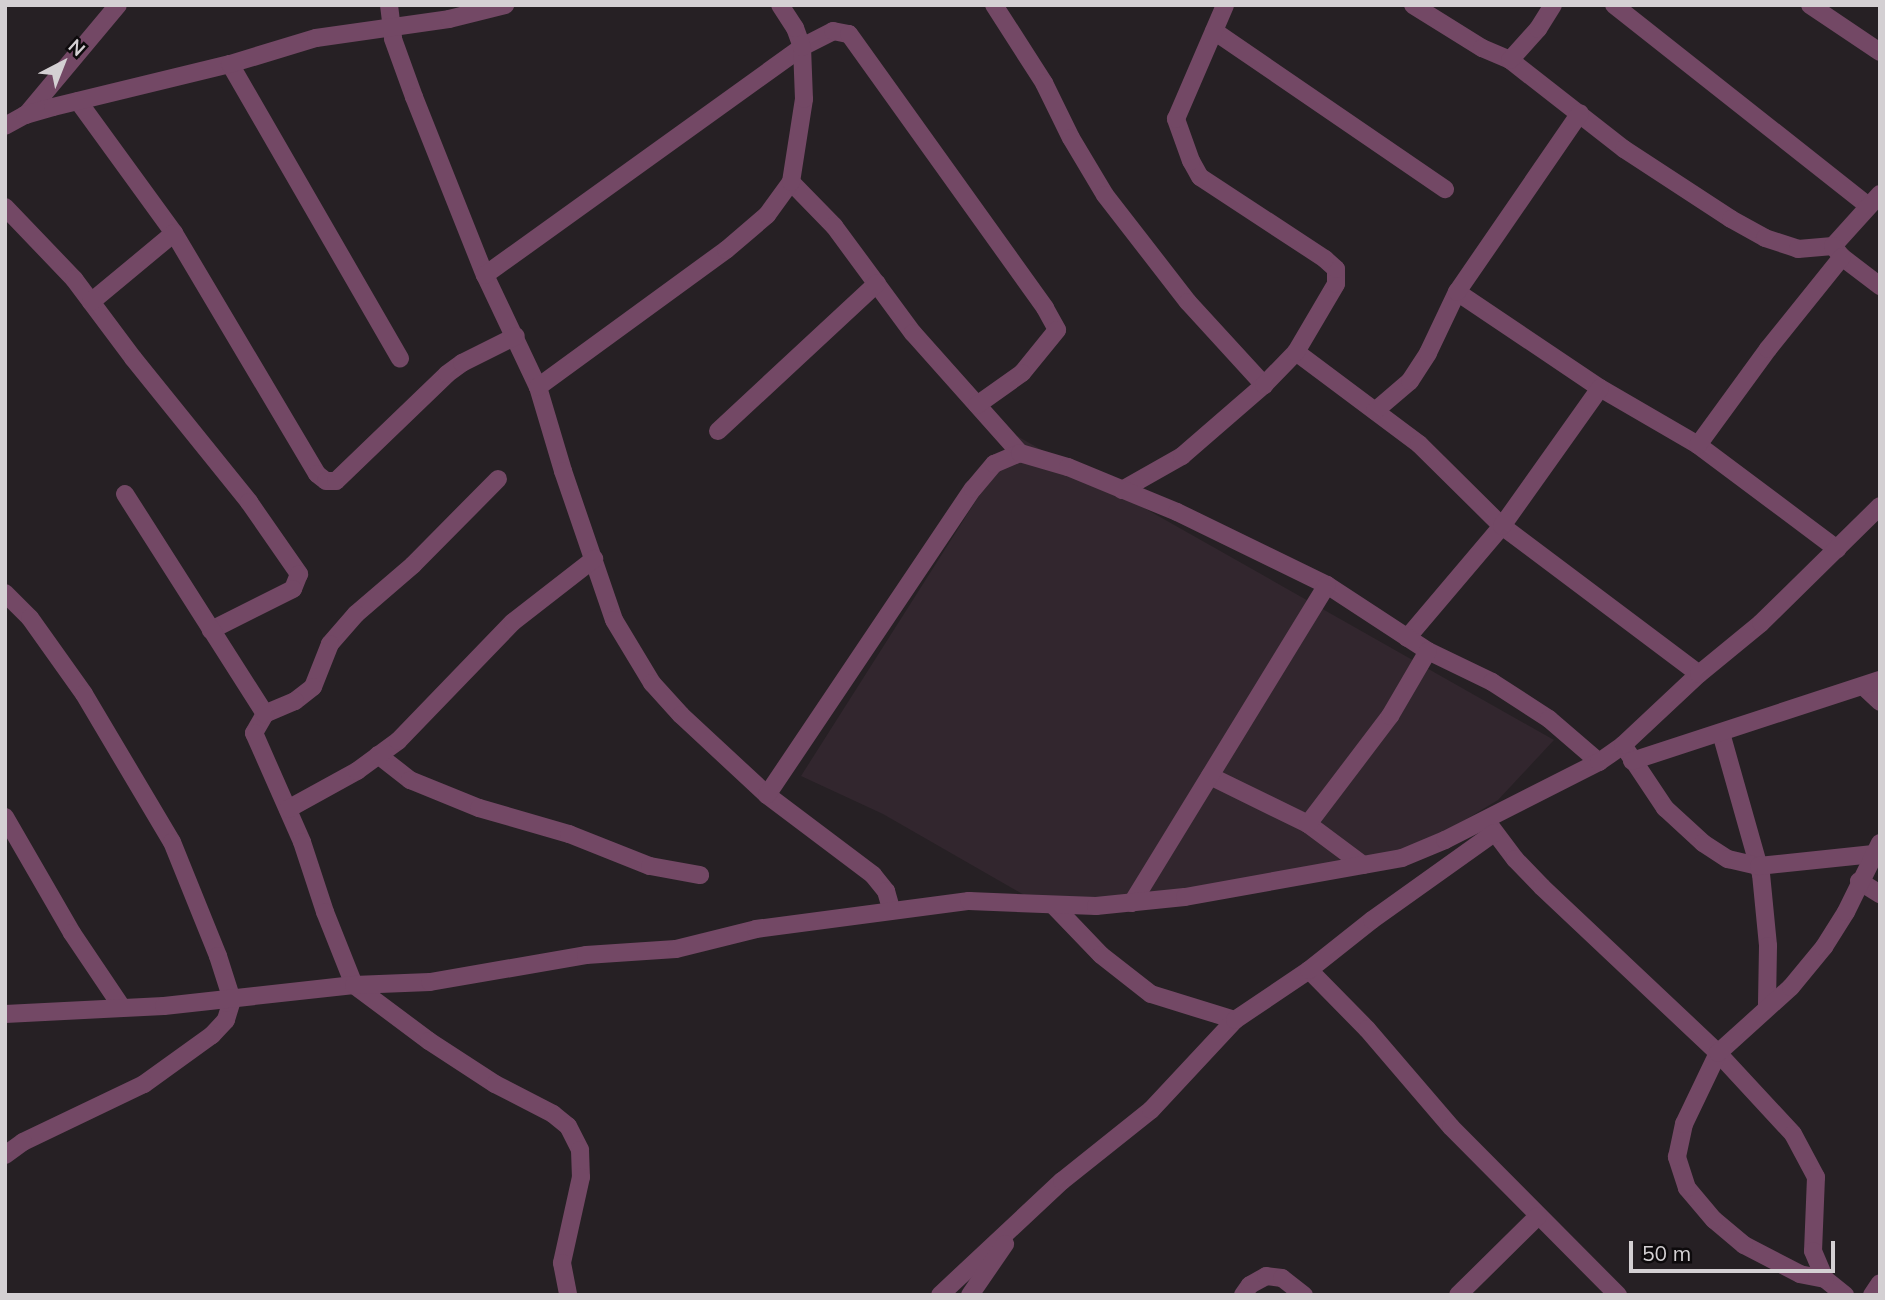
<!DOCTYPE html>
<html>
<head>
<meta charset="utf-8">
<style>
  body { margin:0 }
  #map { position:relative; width:1885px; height:1300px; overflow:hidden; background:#262024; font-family:Mulish,sans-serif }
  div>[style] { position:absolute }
  .built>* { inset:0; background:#32262e }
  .minor>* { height:18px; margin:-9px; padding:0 9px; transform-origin:9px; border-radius:9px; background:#734865 }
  span { translate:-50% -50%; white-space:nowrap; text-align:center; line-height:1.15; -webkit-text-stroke:7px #0d0a0c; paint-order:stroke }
  .frame { position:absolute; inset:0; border:7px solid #d4d0d3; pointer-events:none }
  .north { position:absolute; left:28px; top:28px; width:70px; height:70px; -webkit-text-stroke:5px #0d0a0c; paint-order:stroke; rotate:42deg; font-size:19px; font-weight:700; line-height:28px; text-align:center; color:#d4d0d3 }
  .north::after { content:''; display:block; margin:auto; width:24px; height:32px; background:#d4d0d3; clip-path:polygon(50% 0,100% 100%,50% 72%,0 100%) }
  .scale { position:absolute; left:1629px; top:1241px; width:206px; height:32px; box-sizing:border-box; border:4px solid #d4d0d3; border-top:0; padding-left:9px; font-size:21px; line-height:24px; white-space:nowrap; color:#d4d0d3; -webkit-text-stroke:5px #0d0a0c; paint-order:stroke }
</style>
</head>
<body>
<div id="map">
  <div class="built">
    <i style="clip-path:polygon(1017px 436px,1554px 740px,1498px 800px,1402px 858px,1047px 908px,883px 814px,801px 776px)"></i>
  </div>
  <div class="minor">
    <i style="left:389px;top:5px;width:34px;rotate:83deg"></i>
    <i style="left:393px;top:39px;width:62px;rotate:70.1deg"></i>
    <i style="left:414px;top:97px;width:192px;rotate:68.3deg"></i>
    <i style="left:485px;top:275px;width:124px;rotate:64.7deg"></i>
    <i style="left:538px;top:387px;width:88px;rotate:73.4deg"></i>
    <i style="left:563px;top:471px;width:157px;rotate:71.1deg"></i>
    <i style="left:614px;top:620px;width:74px;rotate:58.9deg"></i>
    <i style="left:652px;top:683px;width:43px;rotate:47.8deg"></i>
    <i style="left:681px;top:715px;width:117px;rotate:42.9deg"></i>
    <i style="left:767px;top:795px;width:133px;rotate:37deg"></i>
    <i style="left:873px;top:875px;width:21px;rotate:51deg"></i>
    <i style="left:886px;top:891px;width:19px;rotate:74deg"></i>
    <i style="left:994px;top:5px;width:93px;rotate:57.3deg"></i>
    <i style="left:1044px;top:83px;width:61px;rotate:63.9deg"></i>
    <i style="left:1071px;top:138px;width:66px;rotate:59.2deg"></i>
    <i style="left:1105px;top:195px;width:135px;rotate:52.2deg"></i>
    <i style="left:1188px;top:302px;width:113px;rotate:47.5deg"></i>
    <i style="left:1413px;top:5px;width:81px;rotate:31.9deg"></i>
    <i style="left:1482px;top:48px;width:30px;rotate:23deg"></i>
    <i style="left:1510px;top:60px;width:145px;rotate:38deg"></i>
    <i style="left:1624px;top:149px;width:128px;rotate:33.2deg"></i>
    <i style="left:1731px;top:219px;width:39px;rotate:29deg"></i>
    <i style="left:1765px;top:238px;width:35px;rotate:18deg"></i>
    <i style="left:1798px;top:249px;width:35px;rotate:-5deg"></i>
    <i style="left:1614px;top:5px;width:323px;rotate:38.3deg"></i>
    <i style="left:1810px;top:5px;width:84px;rotate:33.9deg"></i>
    <i style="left:1214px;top:31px;width:280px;rotate:34.4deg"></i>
    <i style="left:1510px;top:60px;width:42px;rotate:-47.9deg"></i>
    <i style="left:1538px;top:29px;width:28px;rotate:-58deg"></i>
    <i style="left:230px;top:64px;width:340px;rotate:60deg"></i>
    <i style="left:78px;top:101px;width:163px;rotate:54deg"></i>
    <i style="left:174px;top:233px;width:280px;rotate:59.3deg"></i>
    <i style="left:317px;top:474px;width:11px;rotate:38deg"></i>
    <i style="left:326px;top:481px;width:10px"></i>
    <i style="left:336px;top:481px;width:154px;rotate:-43.9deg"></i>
    <i style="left:447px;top:374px;width:19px;rotate:-36deg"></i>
    <i style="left:462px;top:363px;width:60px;rotate:-26.6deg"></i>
    <i style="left:26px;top:115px;width:143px;rotate:-50.1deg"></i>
    <i style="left:5px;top:126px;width:23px;rotate:-29deg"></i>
    <i style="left:25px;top:115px;width:29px;rotate:-16deg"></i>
    <i style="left:53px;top:107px;width:182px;rotate:-13.7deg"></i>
    <i style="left:230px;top:64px;width:90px;rotate:-16.8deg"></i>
    <i style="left:316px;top:38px;width:134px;rotate:-8.1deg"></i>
    <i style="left:449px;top:19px;width:58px;rotate:-14deg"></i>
    <i style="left:791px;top:182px;width:62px;rotate:45.7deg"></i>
    <i style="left:834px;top:226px;width:133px;rotate:53.6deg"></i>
    <i style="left:913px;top:333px;width:161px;rotate:48.3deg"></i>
    <i style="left:1880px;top:194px;width:70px;rotate:132.1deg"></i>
    <i style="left:1833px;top:246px;width:14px;rotate:51deg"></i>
    <i style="left:1842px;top:257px;width:48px;rotate:37.3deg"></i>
    <i style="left:5px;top:207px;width:100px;rotate:46.2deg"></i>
    <i style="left:74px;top:279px;width:99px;rotate:53.2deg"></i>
    <i style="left:133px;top:358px;width:185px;rotate:51.1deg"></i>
    <i style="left:249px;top:502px;width:88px;rotate:55.2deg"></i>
    <i style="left:299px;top:574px;width:16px;rotate:112deg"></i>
    <i style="left:293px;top:589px;width:92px;rotate:153.4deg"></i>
    <i style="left:485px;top:275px;width:390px;rotate:-35.7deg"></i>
    <i style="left:802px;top:47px;width:35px;rotate:-27deg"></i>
    <i style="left:833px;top:31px;width:16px;rotate:11deg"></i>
    <i style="left:849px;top:34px;width:337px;rotate:54.4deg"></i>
    <i style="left:1045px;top:308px;width:25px;rotate:61deg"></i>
    <i style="left:1057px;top:330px;width:55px;rotate:129.1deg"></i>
    <i style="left:1022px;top:373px;width:55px;rotate:144.6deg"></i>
    <i style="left:1457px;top:292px;width:172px;rotate:33.9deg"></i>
    <i style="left:1600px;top:388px;width:113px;rotate:30.2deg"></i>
    <i style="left:1698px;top:445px;width:174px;rotate:36.8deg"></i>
    <i style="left:91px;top:302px;width:108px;rotate:-39.7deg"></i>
    <i style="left:1296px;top:352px;width:154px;rotate:36.8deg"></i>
    <i style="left:1419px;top:444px;width:117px;rotate:44.7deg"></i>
    <i style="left:1502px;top:526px;width:246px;rotate:36.9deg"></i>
    <i style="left:538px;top:387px;width:233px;rotate:-36.1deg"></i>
    <i style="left:726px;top:250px;width:54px;rotate:-40.5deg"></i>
    <i style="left:767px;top:215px;width:41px;rotate:-54deg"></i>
    <i style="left:791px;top:182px;width:84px;rotate:-81.1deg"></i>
    <i style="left:804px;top:99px;width:52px;rotate:-92.2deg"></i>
    <i style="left:802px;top:47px;width:20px;rotate:-110deg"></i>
    <i style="left:795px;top:28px;width:27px;rotate:-123deg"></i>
    <i style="left:1375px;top:411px;width:46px;rotate:-40.6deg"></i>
    <i style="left:1410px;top:381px;width:33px;rotate:-57deg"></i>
    <i style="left:1428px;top:353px;width:68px;rotate:-64.6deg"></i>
    <i style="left:1457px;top:292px;width:217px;rotate:-55.5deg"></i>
    <i style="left:718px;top:431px;width:217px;rotate:-42.9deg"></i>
    <i style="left:1698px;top:445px;width:119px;rotate:-53.9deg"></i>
    <i style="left:1768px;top:349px;width:118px;rotate:-51.2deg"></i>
    <i style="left:498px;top:479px;width:121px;rotate:134.7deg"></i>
    <i style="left:413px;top:565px;width:75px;rotate:139.3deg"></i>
    <i style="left:356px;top:614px;width:40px;rotate:131deg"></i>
    <i style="left:330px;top:644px;width:46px;rotate:111.6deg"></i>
    <i style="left:313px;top:687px;width:23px;rotate:142deg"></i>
    <i style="left:295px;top:701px;width:33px;rotate:157deg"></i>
    <i style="left:265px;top:714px;width:22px;rotate:120deg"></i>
    <i style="left:254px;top:733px;width:119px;rotate:66.2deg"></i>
    <i style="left:302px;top:842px;width:74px;rotate:71.8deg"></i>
    <i style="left:325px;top:912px;width:79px;rotate:68.3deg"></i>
    <i style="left:354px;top:985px;width:94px;rotate:36.7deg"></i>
    <i style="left:429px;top:1041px;width:79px;rotate:33.1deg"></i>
    <i style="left:495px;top:1084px;width:65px;rotate:27.3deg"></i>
    <i style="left:553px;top:1114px;width:19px;rotate:39deg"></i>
    <i style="left:568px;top:1126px;width:27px;rotate:63deg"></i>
    <i style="left:580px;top:1150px;width:27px;rotate:88deg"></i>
    <i style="left:581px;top:1177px;width:88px;rotate:102.5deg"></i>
    <i style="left:562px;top:1263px;width:33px;rotate:79deg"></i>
    <i style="left:1122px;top:490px;width:69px;rotate:-29.5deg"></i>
    <i style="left:1182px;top:456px;width:108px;rotate:-40.9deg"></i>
    <i style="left:1264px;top:385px;width:46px;rotate:-45.9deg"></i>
    <i style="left:1296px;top:352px;width:79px;rotate:-59.5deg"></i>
    <i style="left:1336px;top:284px;width:15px;rotate:-90deg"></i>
    <i style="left:1336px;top:269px;width:15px;rotate:-138deg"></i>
    <i style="left:1325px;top:259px;width:149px;rotate:-146.7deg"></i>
    <i style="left:1200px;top:177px;width:18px;rotate:-119deg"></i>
    <i style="left:1191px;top:161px;width:45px;rotate:-109.7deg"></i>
    <i style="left:1176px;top:119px;width:124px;rotate:-66.7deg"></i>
    <i style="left:125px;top:494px;width:261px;rotate:57.5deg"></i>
    <i style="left:5px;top:593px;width:35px;rotate:45deg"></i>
    <i style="left:30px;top:618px;width:93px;rotate:54.6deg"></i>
    <i style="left:84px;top:694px;width:172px;rotate:59.3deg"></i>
    <i style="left:172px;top:842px;width:123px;rotate:68deg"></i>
    <i style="left:218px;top:956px;width:46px;rotate:72.3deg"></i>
    <i style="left:232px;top:1000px;width:21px;rotate:107deg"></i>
    <i style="left:226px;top:1020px;width:21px;rotate:133deg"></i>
    <i style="left:212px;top:1035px;width:84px;rotate:144.2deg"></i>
    <i style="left:144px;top:1084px;width:134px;rotate:154.4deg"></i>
    <i style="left:23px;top:1142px;width:22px;rotate:144deg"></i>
    <i style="left:1407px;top:638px;width:147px;rotate:-49.7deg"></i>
    <i style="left:1502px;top:526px;width:169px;rotate:-54.6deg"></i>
    <i style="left:1864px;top:687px;width:22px;rotate:43deg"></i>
    <i style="left:1721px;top:733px;width:147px;rotate:74.2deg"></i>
    <i style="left:1761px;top:874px;width:72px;rotate:84.4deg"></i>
    <i style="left:1768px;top:946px;width:60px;rotate:91deg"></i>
    <i style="left:1623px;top:745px;width:76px;rotate:56.3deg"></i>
    <i style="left:1665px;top:808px;width:52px;rotate:42.6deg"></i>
    <i style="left:1703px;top:843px;width:30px;rotate:33deg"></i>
    <i style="left:1728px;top:859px;width:32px;rotate:13deg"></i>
    <i style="left:1759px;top:866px;width:115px;rotate:-6deg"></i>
    <i style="left:378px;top:755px;width:41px;rotate:38deg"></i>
    <i style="left:410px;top:780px;width:74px;rotate:22.1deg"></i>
    <i style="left:479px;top:808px;width:94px;rotate:16.1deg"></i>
    <i style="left:569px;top:834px;width:87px;rotate:21.6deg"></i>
    <i style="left:650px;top:866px;width:51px;rotate:10.2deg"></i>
    <i style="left:1632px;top:761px;width:261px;rotate:-18.1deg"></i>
    <i style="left:1210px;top:776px;width:109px;rotate:26.1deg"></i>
    <i style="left:767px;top:795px;width:369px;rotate:-56.1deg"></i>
    <i style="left:973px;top:489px;width:33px;rotate:-50deg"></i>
    <i style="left:994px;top:464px;width:28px;rotate:-23deg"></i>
    <i style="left:1020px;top:453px;width:50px;rotate:16.3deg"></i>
    <i style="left:1068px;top:467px;width:118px;rotate:22.4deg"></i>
    <i style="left:1177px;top:512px;width:167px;rotate:26deg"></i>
    <i style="left:1327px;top:585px;width:121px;rotate:33.2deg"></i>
    <i style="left:1428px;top:651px;width:71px;rotate:25.8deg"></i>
    <i style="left:1492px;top:682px;width:68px;rotate:33deg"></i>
    <i style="left:1549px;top:719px;width:66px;rotate:40.7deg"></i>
    <i style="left:288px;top:809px;width:79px;rotate:-28.8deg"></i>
    <i style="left:357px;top:771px;width:51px;rotate:-36.2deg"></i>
    <i style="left:398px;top:741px;width:165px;rotate:-46deg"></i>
    <i style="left:513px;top:622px;width:103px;rotate:-37.9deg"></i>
    <i style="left:5px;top:817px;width:134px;rotate:60deg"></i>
    <i style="left:72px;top:933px;width:88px;rotate:56.1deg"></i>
    <i style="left:1488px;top:823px;width:45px;rotate:53.1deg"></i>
    <i style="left:1515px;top:859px;width:39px;rotate:46deg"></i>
    <i style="left:1542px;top:887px;width:242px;rotate:43.3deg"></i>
    <i style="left:1718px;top:1053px;width:110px;rotate:47.2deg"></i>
    <i style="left:1793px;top:1134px;width:49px;rotate:61.9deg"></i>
    <i style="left:1816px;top:1177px;width:74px;rotate:92.3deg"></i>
    <i style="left:1813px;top:1251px;width:30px;rotate:67deg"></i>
    <i style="left:1825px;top:1279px;width:26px;rotate:39deg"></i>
    <i style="left:1363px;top:865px;width:69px;rotate:-143.3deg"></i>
    <i style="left:1308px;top:824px;width:136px;rotate:-52.8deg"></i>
    <i style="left:1390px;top:716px;width:75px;rotate:-59.7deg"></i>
    <i style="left:1859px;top:881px;width:25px;rotate:32deg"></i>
    <i style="left:1132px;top:903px;width:373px;rotate:-58.5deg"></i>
    <i style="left:1055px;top:907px;width:66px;rotate:46.2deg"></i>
    <i style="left:1101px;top:955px;width:63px;rotate:38deg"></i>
    <i style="left:1151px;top:994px;width:88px;rotate:17.2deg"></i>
    <i style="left:1309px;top:970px;width:83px;rotate:45.5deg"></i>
    <i style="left:1367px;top:1029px;width:129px;rotate:49.4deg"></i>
    <i style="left:1451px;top:1127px;width:237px;rotate:45.2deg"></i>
    <i style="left:5px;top:1014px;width:159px;rotate:-2.9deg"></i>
    <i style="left:164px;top:1006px;width:191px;rotate:-6.3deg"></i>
    <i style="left:354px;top:985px;width:76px;rotate:-2.3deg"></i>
    <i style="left:430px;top:982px;width:158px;rotate:-9.8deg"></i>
    <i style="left:586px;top:955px;width:90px;rotate:-3.8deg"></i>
    <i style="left:676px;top:949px;width:82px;rotate:-14deg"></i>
    <i style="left:756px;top:929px;width:215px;rotate:-7.5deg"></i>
    <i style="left:969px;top:901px;width:127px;rotate:2.3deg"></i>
    <i style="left:1096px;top:906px;width:89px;rotate:-5.8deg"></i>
    <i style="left:1185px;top:897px;width:220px;rotate:-10.2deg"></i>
    <i style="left:1402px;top:858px;width:47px;rotate:-22.7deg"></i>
    <i style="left:1445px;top:840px;width:173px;rotate:-26.9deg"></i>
    <i style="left:1599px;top:762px;width:29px;rotate:-35deg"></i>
    <i style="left:1623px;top:745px;width:104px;rotate:-43.1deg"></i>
    <i style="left:1699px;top:674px;width:80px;rotate:-39.4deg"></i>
    <i style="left:1761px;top:623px;width:167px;rotate:-44.5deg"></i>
    <i style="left:1825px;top:1279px;width:25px;rotate:-169deg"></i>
    <i style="left:1800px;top:1274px;width:63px;rotate:-152.6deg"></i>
    <i style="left:1744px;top:1245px;width:39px;rotate:-140deg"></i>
    <i style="left:1714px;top:1220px;width:42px;rotate:-130.2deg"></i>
    <i style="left:1687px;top:1188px;width:33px;rotate:-108deg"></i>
    <i style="left:1677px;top:1157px;width:34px;rotate:-78deg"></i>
    <i style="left:1684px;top:1124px;width:79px;rotate:-64.4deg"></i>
    <i style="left:1718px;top:1053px;width:98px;rotate:-42.1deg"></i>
    <i style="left:1791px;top:987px;width:52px;rotate:-50.5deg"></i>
    <i style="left:1824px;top:947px;width:41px;rotate:-57.8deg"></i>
    <i style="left:1846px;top:912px;width:77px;rotate:-63.8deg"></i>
    <i style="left:940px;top:1295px;width:167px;rotate:-43.1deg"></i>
    <i style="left:1062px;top:1181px;width:114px;rotate:-38.6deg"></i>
    <i style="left:1151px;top:1110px;width:123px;rotate:-47deg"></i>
    <i style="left:1235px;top:1020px;width:89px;rotate:-34deg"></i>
    <i style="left:1309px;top:970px;width:80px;rotate:-38.4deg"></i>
    <i style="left:1372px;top:920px;width:150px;rotate:-35.5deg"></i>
    <i style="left:970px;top:1295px;width:62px;rotate:-55.5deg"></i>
    <i style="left:1243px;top:1295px;width:12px;rotate:-55deg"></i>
    <i style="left:1250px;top:1285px;width:18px;rotate:-29deg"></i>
    <i style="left:1266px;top:1276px;width:16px;rotate:7deg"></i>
    <i style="left:1282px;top:1278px;width:28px;rotate:38deg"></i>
    <i style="left:1458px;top:1295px;width:112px;rotate:-44.6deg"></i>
    <i style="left:1872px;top:1295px;width:14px;rotate:-56deg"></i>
  </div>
  <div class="frame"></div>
  <div class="north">N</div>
  <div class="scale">50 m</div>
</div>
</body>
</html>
